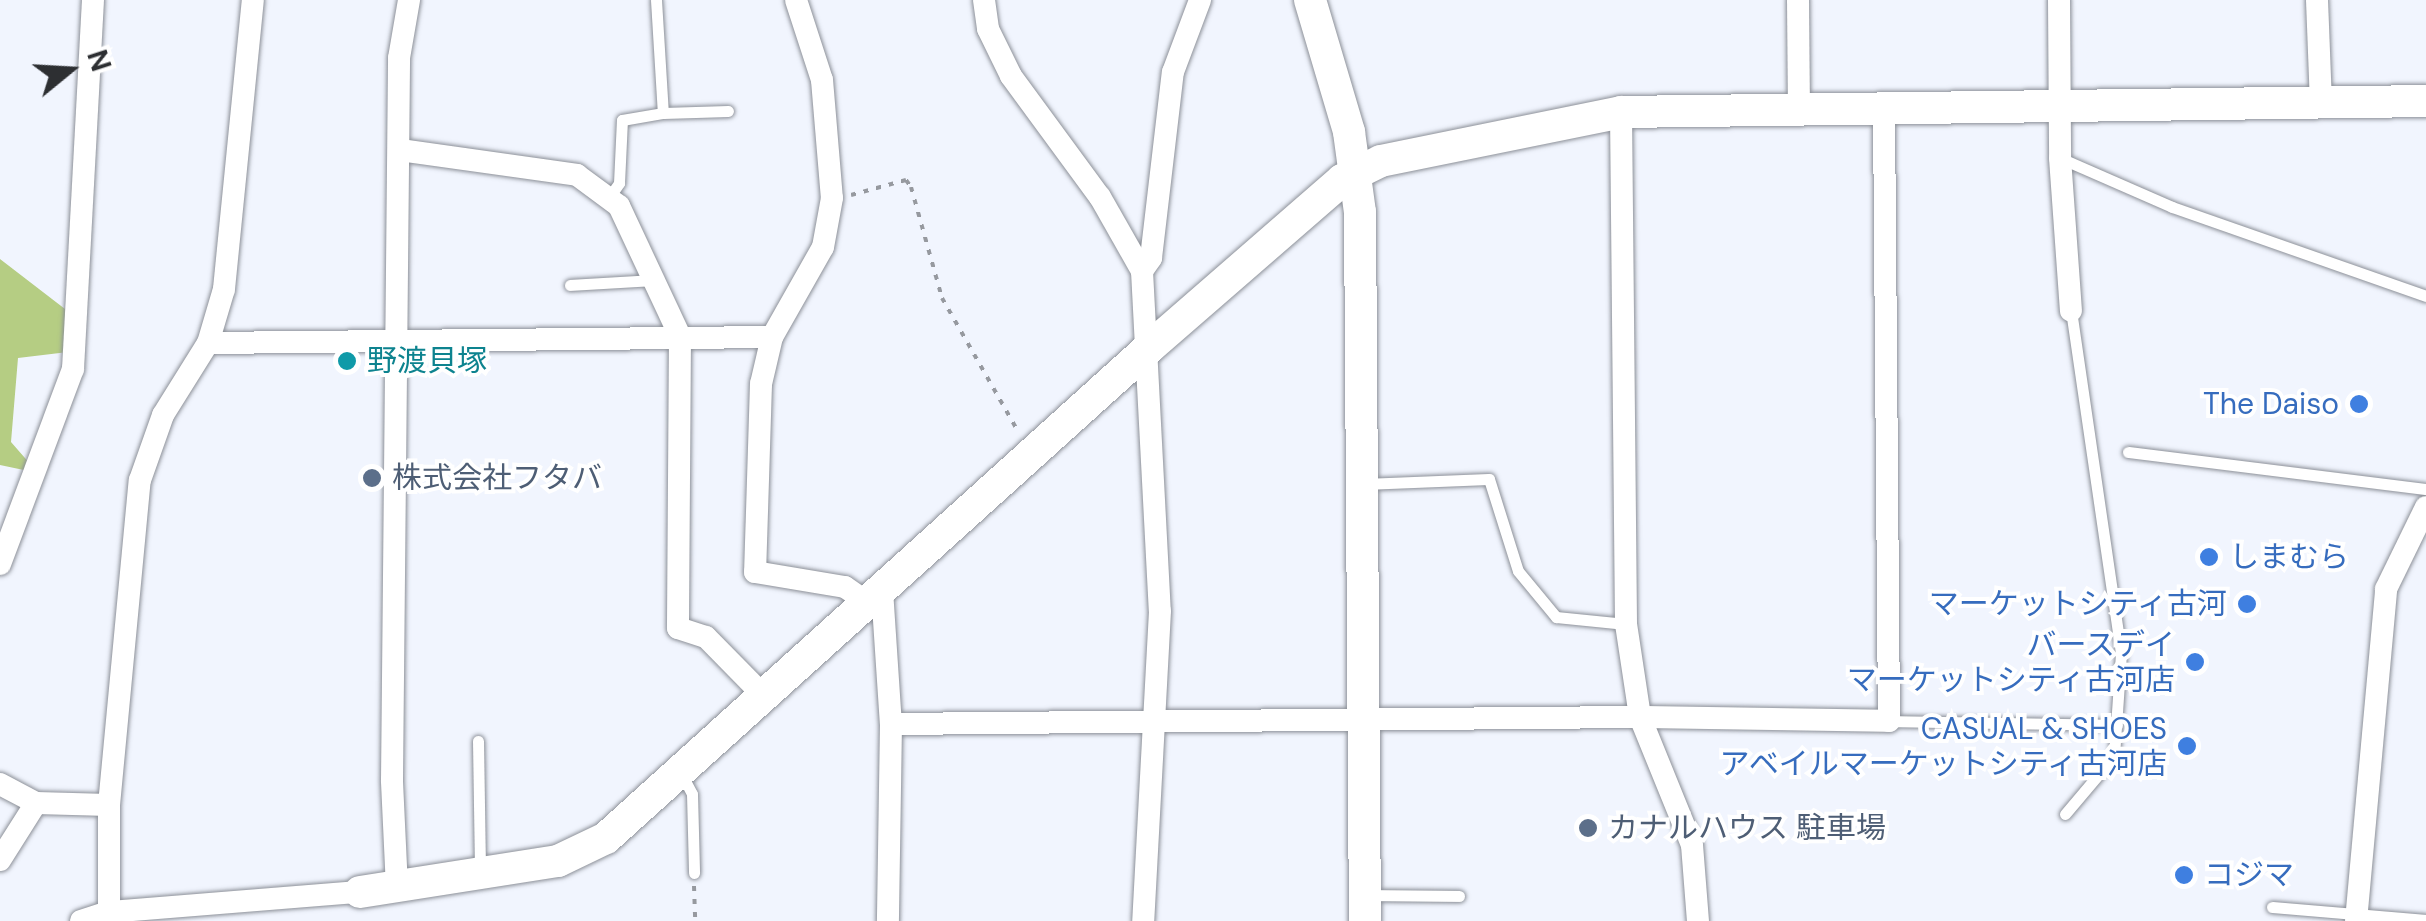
<!DOCTYPE html>
<html>
<head>
<meta charset="utf-8">
<style>
  body { margin:0 }
  #map { position:relative; width:2426px; height:921px; overflow:hidden; background:#f1f5fe; font-family:"DM Sans","Noto Sans JP",sans-serif }
  div>[style] { position:absolute }
  .green>* { inset:0; background:#b5cd83 }
  .path>* { height:4px; margin-top:-2px; transform-origin:0; background:repeating-linear-gradient(90deg,#96999f 0 5px,transparent 0 13px) }
  .roads { filter:drop-shadow(0 0 2px #8c9098) drop-shadow(0 0 2px #8c9098) }
  .lane>* { height:11px; margin:-5.5px; padding:0 5.5px; transform-origin:5.5px; border-radius:5.5px; background:#fff }
  .street>* { height:22px; margin:-11px; padding:0 11px; transform-origin:11px; border-radius:11px; background:#fff }
  .secondary>* { height:32px; margin:-16px; padding:0 16px; transform-origin:16px; border-radius:16px; background:#fff }
  .dots>* { width:28px; height:28px; translate:-50% -50%; box-sizing:border-box; border:5px solid #fff; border-radius:50% }
  span { translate:-50% -50%; white-space:nowrap; text-align:center; line-height:1.15; -webkit-text-stroke:8px #fff; paint-order:stroke }
  .culture-label { font-size:30px; color:#0d838f }
  .left { translate:0 -50%; text-align:left }
  .shop-label { font-size:30px; color:#366cbe }
  .right { translate:-100% -50%; text-align:right }
  .service-label { font-size:30px; color:#4e5e75 }
  .north { position:absolute; left:20px; top:20px; width:100px; height:100px; -webkit-text-stroke:8px #fff; paint-order:stroke; rotate:72deg; font-size:28px; font-weight:700; line-height:40px; text-align:center; color:#2d2f32 }
  .north::after { content:''; display:block; margin:auto; width:35px; height:45px; background:#2d2f32; clip-path:polygon(50% 0,100% 100%,50% 72%,0 100%) }
</style>
</head>
<body>
<div id="map">
  <div class="green">
    <i style="clip-path:polygon(0 259px,65px 309px,68px 352px,18px 358px,11px 442px,38px 473px,0 465px)"></i>
  </div>
  <div class="path">
    <i style="left:851px;top:195px;width:57px;rotate:-15.3deg"></i>
    <i style="left:906px;top:180px;width:9px;rotate:54deg"></i>
    <i style="left:911px;top:187px;width:115px;rotate:74.4deg"></i>
    <i style="left:942px;top:298px;width:155px;rotate:60.3deg"></i>
    <i style="left:694px;top:886px;width:35px;rotate:88deg"></i>
  </div>
  <div class="roads">
    <div class="lane">
      <i style="left:656px;top:0;width:113px;rotate:86.5deg"></i>
      <i style="left:663px;top:113px;width:65px;rotate:-1.8deg"></i>
      <i style="left:2060px;top:158px;width:122px;rotate:23.6deg"></i>
      <i style="left:2172px;top:207px;width:269px;rotate:19.3deg"></i>
      <i style="left:610px;top:196px;width:16px;rotate:-55deg"></i>
      <i style="left:619px;top:183px;width:63px;rotate:-87.3deg"></i>
      <i style="left:622px;top:120px;width:42px;rotate:-9.7deg"></i>
      <i style="left:570px;top:285px;width:83px;rotate:-3.4deg"></i>
      <i style="left:2128px;top:452px;width:300px;rotate:7.1deg"></i>
      <i style="left:1363px;top:484px;width:126px;rotate:-2.3deg"></i>
      <i style="left:1489px;top:479px;width:96px;rotate:72.5deg"></i>
      <i style="left:1518px;top:571px;width:60px;rotate:50.4deg"></i>
      <i style="left:1556px;top:617px;width:70px;rotate:5.7deg"></i>
      <i style="left:1889px;top:721px;width:228px;rotate:1deg"></i>
      <i style="left:478px;top:741px;width:131px;rotate:89.1deg"></i>
      <i style="left:682px;top:775px;width:21px;rotate:62deg"></i>
      <i style="left:692px;top:794px;width:79px;rotate:88.5deg"></i>
      <i style="left:2065px;top:814px;width:76px;rotate:-49.8deg"></i>
      <i style="left:2114px;top:756px;width:103px;rotate:-86.1deg"></i>
      <i style="left:2121px;top:653px;width:346px;rotate:-98.3deg"></i>
      <i style="left:1368px;top:895px;width:91px;rotate:0.6deg"></i>
      <i style="left:2272px;top:907px;width:155px;rotate:4.8deg"></i>
    </div>
    <div class="street">
      <i style="left:796px;top:0;width:84px;rotate:72deg"></i>
      <i style="left:822px;top:80px;width:118px;rotate:85.2deg"></i>
      <i style="left:832px;top:198px;width:50px;rotate:100.4deg"></i>
      <i style="left:823px;top:247px;width:103px;rotate:119.5deg"></i>
      <i style="left:772px;top:337px;width:48px;rotate:103.2deg"></i>
      <i style="left:761px;top:384px;width:188px;rotate:91.8deg"></i>
      <i style="left:755px;top:572px;width:91px;rotate:9.5deg"></i>
      <i style="left:845px;top:587px;width:28px;rotate:35deg"></i>
      <i style="left:984px;top:0;width:29px;rotate:82deg"></i>
      <i style="left:988px;top:29px;width:52px;rotate:63.9deg"></i>
      <i style="left:1011px;top:76px;width:150px;rotate:53.7deg"></i>
      <i style="left:1100px;top:197px;width:85px;rotate:60.4deg"></i>
      <i style="left:1142px;top:271px;width:340px;rotate:87deg"></i>
      <i style="left:1160px;top:611px;width:310px;rotate:93.1deg"></i>
      <i style="left:1798px;top:0;width:107px;rotate:89.5deg"></i>
      <i style="left:2059px;top:0;width:158px;rotate:89.6deg"></i>
      <i style="left:2060px;top:158px;width:153px;rotate:85.9deg"></i>
      <i style="left:2317px;top:0;width:103px;rotate:87.8deg"></i>
      <i style="left:1621px;top:112px;width:512px;rotate:89.44deg"></i>
      <i style="left:1626px;top:624px;width:94px;rotate:81.4deg"></i>
      <i style="left:1640px;top:717px;width:249px;rotate:0.9deg"></i>
      <i style="left:1889px;top:721px;width:615px;rotate:-90.47deg"></i>
      <i style="left:400px;top:150px;width:179px;rotate:8deg"></i>
      <i style="left:577px;top:175px;width:52px;rotate:36.4deg"></i>
      <i style="left:619px;top:206px;width:144px;rotate:64.9deg"></i>
      <i style="left:680px;top:336px;width:292px;rotate:90.4deg"></i>
      <i style="left:678px;top:628px;width:29px;rotate:18deg"></i>
      <i style="left:706px;top:637px;width:84px;rotate:45.5deg"></i>
      <i style="left:1142px;top:271px;width:16px;rotate:-55deg"></i>
      <i style="left:1151px;top:258px;width:187px;rotate:-83.3deg"></i>
      <i style="left:1173px;top:72px;width:77px;rotate:-69.4deg"></i>
      <i style="left:208px;top:343px;width:564px;rotate:-0.61deg"></i>
      <i style="left:0;top:564px;width:208px;rotate:-69.5deg"></i>
      <i style="left:73px;top:369px;width:370px;rotate:-86.9deg"></i>
      <i style="left:882px;top:590px;width:134px;rotate:86.2deg"></i>
      <i style="left:891px;top:724px;width:197px;rotate:90.9deg"></i>
      <i style="left:891px;top:724px;width:749px;rotate:-0.54deg"></i>
      <i style="left:1640px;top:717px;width:138px;rotate:67.9deg"></i>
      <i style="left:1692px;top:845px;width:76px;rotate:85.5deg"></i>
      <i style="left:0;top:784px;width:41px;rotate:27.8deg"></i>
      <i style="left:36px;top:803px;width:73px;rotate:1.6deg"></i>
      <i style="left:0;top:860px;width:67px;rotate:-57.7deg"></i>
      <i style="left:397px;top:888px;width:108px;rotate:-92.7deg"></i>
      <i style="left:392px;top:780px;width:722px;rotate:-89.44deg"></i>
      <i style="left:399px;top:58px;width:59px;rotate:-80.2deg"></i>
      <i style="left:109px;top:912px;width:107px;rotate:-90deg"></i>
      <i style="left:109px;top:805px;width:326px;rotate:-84.6deg"></i>
      <i style="left:140px;top:480px;width:69px;rotate:-70.5deg"></i>
      <i style="left:163px;top:415px;width:85px;rotate:-58deg"></i>
      <i style="left:208px;top:343px;width:56px;rotate:-73.5deg"></i>
      <i style="left:224px;top:289px;width:290px;rotate:-84.3deg"></i>
      <i style="left:81px;top:921px;width:29px;rotate:-18deg"></i>
      <i style="left:109px;top:912px;width:252px;rotate:-4.6deg"></i>
      <i style="left:2356px;top:921px;width:333px;rotate:-84.8deg"></i>
      <i style="left:2386px;top:589px;width:91px;rotate:-64deg"></i>
    </div>
    <div class="secondary">
      <i style="left:1310px;top:0;width:138px;rotate:73.5deg"></i>
      <i style="left:1349px;top:132px;width:81px;rotate:82.2deg"></i>
      <i style="left:1360px;top:212px;width:709px;rotate:89.6deg"></i>
      <i style="left:360px;top:892px;width:200px;rotate:-8.9deg"></i>
      <i style="left:558px;top:861px;width:53px;rotate:-25.6deg"></i>
      <i style="left:606px;top:838px;width:733px;rotate:-42.07deg"></i>
      <i style="left:1150px;top:347px;width:254px;rotate:-41deg"></i>
      <i style="left:1342px;top:180px;width:43px;rotate:-26deg"></i>
      <i style="left:1381px;top:161px;width:245px;rotate:-11.5deg"></i>
      <i style="left:1621px;top:112px;width:805px;rotate:-0.78deg"></i>
    </div>
  </div>
  <div class="dots">
    <i style="left:347px;top:361px;background:#0f9aa8"></i>
    <i style="left:2359px;top:404px;background:#3f7fe0"></i>
    <i style="left:372px;top:478px;background:#5c6f8a"></i>
    <i style="left:2209px;top:557px;background:#3f7fe0"></i>
    <i style="left:2247px;top:604px;background:#3f7fe0"></i>
    <i style="left:2195px;top:662px;background:#3f7fe0"></i>
    <i style="left:2187px;top:746px;background:#3f7fe0"></i>
    <i style="left:1588px;top:828px;background:#5c6f8a"></i>
    <i style="left:2184px;top:875px;background:#3f7fe0"></i>
  </div>
  <div class="culture-label">
    <span class="left" style="left:367px;top:361px">野渡貝塚</span>
  </div>
  <div class="shop-label">
    <span class="right" style="left:2339px;top:404px">The Daiso</span>
    <span class="left" style="left:2229px;top:557px">しまむら</span>
    <span class="right" style="left:2227px;top:604px">マーケットシティ古河</span>
    <span class="right" style="left:2175px;top:662px">バースデイ<br>マーケットシティ古河店</span>
    <span class="right" style="left:2167px;top:746px">CASUAL &amp; SHOES<br>アベイルマーケットシティ古河店</span>
    <span class="left" style="left:2204px;top:875px">コジマ</span>
  </div>
  <div class="service-label">
    <span class="left" style="left:392px;top:478px">株式会社フタバ</span>
    <span class="left" style="left:1608px;top:828px">カナルハウス 駐車場</span>
  </div>
  <div class="north">N</div>
</div>
</body>
</html>
